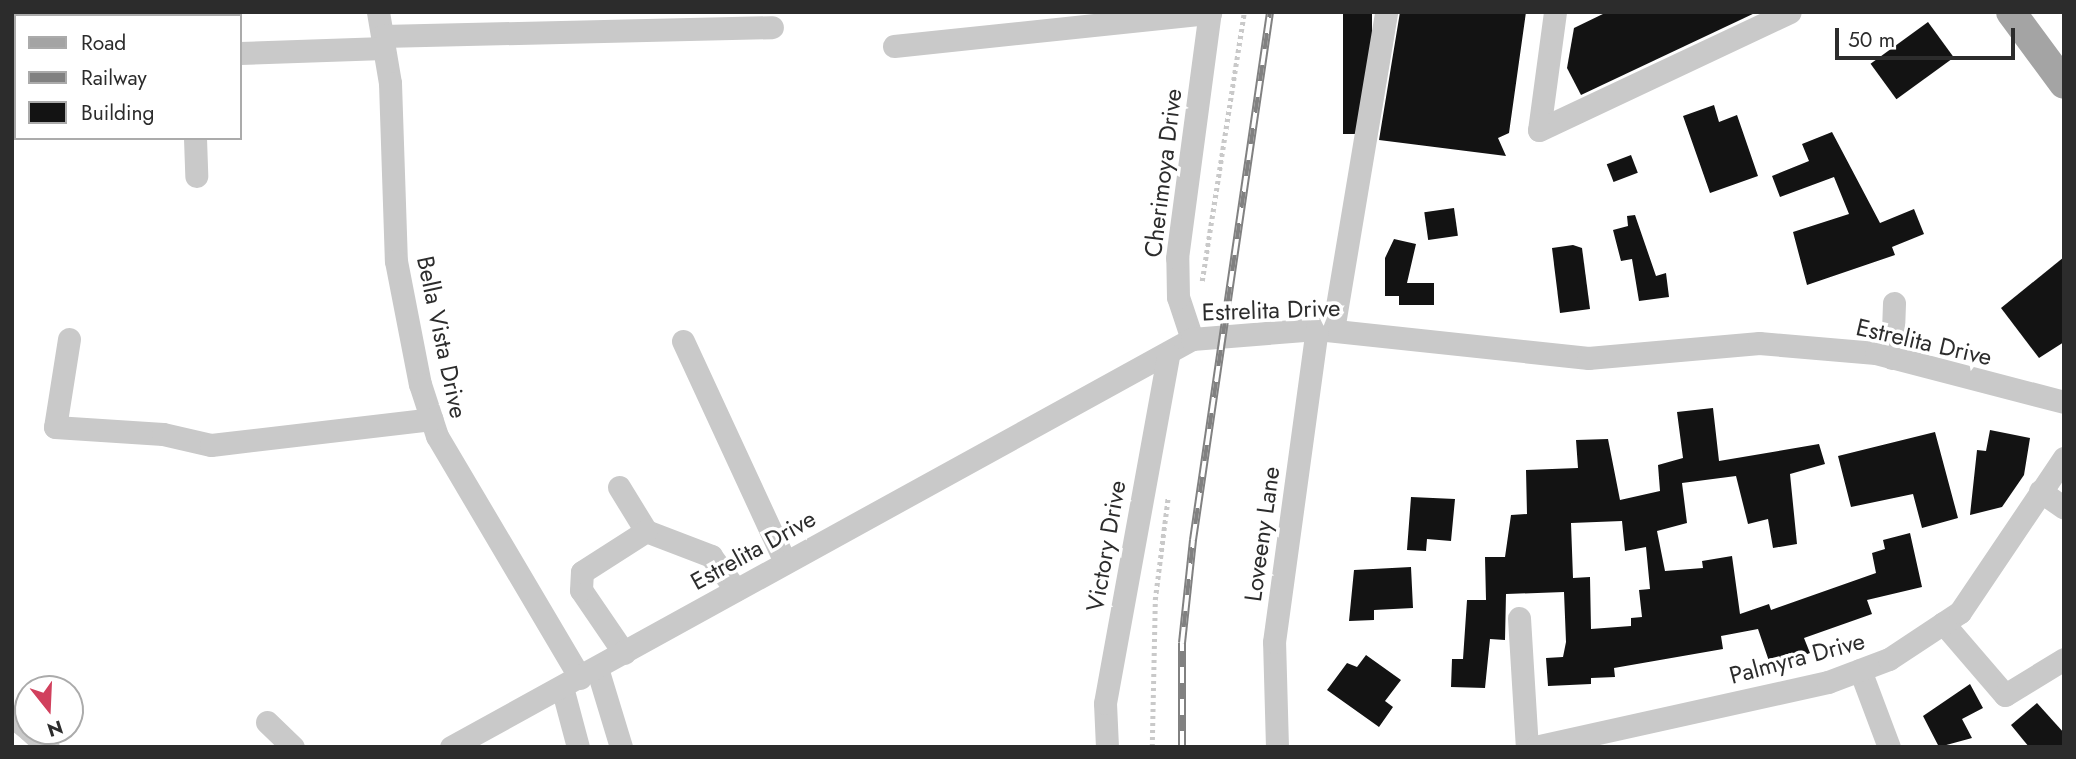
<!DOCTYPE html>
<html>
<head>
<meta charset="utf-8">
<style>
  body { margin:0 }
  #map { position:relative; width:2076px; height:759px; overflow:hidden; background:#fff; font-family:Jost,sans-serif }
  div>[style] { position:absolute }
  .building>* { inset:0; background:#131313; transform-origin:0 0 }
  .path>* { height:4.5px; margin-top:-2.25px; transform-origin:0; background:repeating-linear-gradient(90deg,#c9c9c9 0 3.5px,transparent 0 7px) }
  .minor>* { height:23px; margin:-11.5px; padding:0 11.5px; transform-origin:11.5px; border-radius:11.5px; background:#c9c9c9 }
  .major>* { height:30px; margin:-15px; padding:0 15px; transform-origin:15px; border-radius:15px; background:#a4a4a4 }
  .rail>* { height:8px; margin-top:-4px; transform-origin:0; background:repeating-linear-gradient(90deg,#fff 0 16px,#818181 0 32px); box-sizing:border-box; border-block:2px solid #818181 }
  span { translate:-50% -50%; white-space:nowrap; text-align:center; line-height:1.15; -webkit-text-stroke:7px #fff; paint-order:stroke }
  .street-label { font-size:24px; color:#2c2c2c }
  .frame { position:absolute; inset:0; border:14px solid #2c2c2c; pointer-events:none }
  .legend { position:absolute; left:14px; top:14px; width:228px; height:126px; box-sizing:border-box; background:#fff; border:2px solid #ababab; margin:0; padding:9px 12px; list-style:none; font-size:21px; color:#2c2c2c }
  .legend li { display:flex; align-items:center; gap:14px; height:35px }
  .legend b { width:35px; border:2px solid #ababab }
  .north { position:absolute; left:14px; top:675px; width:70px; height:70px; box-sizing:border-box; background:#fff; border:2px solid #ababab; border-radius:50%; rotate:162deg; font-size:19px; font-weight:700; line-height:28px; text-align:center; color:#2c2c2c }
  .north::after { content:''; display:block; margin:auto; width:24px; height:32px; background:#d1405d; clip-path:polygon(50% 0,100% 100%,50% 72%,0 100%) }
  .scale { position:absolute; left:1835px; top:28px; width:180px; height:32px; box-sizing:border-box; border:4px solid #2c2c2c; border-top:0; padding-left:9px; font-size:21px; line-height:24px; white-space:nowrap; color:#2c2c2c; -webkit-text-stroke:5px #fff; paint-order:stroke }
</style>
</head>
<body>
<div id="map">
  <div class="building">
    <i style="left:1343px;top:12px;width:29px;height:122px"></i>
    <i style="clip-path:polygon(1400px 12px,1526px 12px,1509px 133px,1498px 138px,1506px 156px,1379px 140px)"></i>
    <i style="clip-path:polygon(1607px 12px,1757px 12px,1581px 95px,1567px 68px,1574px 28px)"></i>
    <i style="left:1928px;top:22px;width:44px;height:71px;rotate:54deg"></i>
    <i style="clip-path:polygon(1714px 105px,1719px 122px,1737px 115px,1758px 176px,1710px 193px,1683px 116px)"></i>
    <i style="clip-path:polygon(1832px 132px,1880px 223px,1914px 209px,1924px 234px,1892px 247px,1895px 255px,1807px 285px,1793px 232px,1849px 214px,1834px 177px,1780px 197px,1772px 176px,1809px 161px,1802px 144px)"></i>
    <i style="left:1631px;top:155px;width:19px;height:26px;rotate:69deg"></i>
    <i style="left:1454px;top:208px;width:28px;height:30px;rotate:82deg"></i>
    <i style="clip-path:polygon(1635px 215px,1656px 276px,1666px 273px,1669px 297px,1639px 301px,1632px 259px,1621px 261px,1613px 230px,1628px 226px,1627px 216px)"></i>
    <i style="clip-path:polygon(1394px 239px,1416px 244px,1407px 283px,1434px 283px,1434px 305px,1399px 305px,1399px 296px,1385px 296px,1385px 258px)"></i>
    <i style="clip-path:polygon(1573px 245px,1582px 248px,1590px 309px,1560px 313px,1552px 248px)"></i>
    <i style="clip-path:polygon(2064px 257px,2064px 342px,2039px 358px,2001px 308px)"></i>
    <i style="clip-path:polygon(evenodd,1713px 408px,1719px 461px,1819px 444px,1825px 464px,1790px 474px,1797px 544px,1773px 548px,1768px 519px,1748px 524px,1736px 476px,1682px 483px,1687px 523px,1657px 531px,1665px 571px,1703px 568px,1702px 561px,1732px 556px,1740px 614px,1769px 604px,1771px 610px,1876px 573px,1872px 553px,1885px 549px,1883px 540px,1910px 533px,1922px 587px,1867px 600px,1872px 614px,1804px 638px,1810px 653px,1771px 667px,1758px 629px,1721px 636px,1723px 649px,1614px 668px,1615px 677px,1591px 678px,1591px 684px,1548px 686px,1546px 658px,1563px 657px,1566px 642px,1564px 592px,1506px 594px,1505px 640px,1490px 639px,1485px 688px,1451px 687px,1452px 659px,1463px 659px,1467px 600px,1486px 600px,1485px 557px,1505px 557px,1511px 515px,1527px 514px,1526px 470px,1578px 468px,1576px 440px,1608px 439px,1620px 500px,1660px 491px,1658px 465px,1683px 458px,1677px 412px,1713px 408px,1622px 521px,1625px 551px,1646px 547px,1650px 589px,1639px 590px,1642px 617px,1631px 618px,1631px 626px,1591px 629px,1590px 577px,1573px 578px,1571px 523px,1622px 521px)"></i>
    <i style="clip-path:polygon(1990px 430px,2030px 438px,2024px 475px,2002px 507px,1970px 515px,1977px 450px,1986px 451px)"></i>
    <i style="clip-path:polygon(1935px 432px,1958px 518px,1922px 528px,1913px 494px,1851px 507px,1838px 456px)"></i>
    <i style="clip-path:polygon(1411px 497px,1455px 499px,1451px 541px,1427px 539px,1426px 551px,1407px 550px)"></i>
    <i style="clip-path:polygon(1411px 567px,1413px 608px,1374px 610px,1374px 620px,1349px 621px,1354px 570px)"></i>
    <i style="clip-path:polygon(1366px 655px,1401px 680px,1385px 701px,1393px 707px,1379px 727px,1327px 690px,1347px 663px,1357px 667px)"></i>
    <i style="clip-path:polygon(1970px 684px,1983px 708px,1962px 719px,1972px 738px,1939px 747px,1923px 716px)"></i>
    <i style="clip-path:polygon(2037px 703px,2064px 733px,2064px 747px,2029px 747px,2011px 725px)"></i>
  </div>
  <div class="path">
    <i style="left:1202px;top:281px;width:272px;rotate:-81.1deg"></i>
    <i style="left:1152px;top:747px;width:147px;rotate:-88.8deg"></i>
    <i style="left:1155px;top:600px;width:104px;rotate:-82.8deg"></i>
  </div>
  <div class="minor">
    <i style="left:378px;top:12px;width:72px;rotate:80.4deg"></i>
    <i style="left:390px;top:83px;width:178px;rotate:88.1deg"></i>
    <i style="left:396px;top:261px;width:125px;rotate:79deg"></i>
    <i style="left:420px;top:384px;width:55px;rotate:71.9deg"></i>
    <i style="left:437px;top:436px;width:281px;rotate:59.4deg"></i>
    <i style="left:1555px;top:12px;width:119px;rotate:97.7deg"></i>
    <i style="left:1539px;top:130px;width:277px;rotate:-25.2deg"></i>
    <i style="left:382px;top:36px;width:390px;rotate:-1.3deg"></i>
    <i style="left:894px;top:46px;width:318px;rotate:-6deg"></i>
    <i style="left:240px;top:53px;width:144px;rotate:-2deg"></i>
    <i style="left:195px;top:138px;width:38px;rotate:88deg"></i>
    <i style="left:1333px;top:330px;width:322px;rotate:-80.5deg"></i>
    <i style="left:69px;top:339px;width:89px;rotate:99deg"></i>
    <i style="left:55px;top:427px;width:108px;rotate:3.7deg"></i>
    <i style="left:163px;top:434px;width:49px;rotate:12.9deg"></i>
    <i style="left:211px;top:445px;width:222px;rotate:-6.7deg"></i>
    <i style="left:1192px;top:339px;width:44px;rotate:-108.4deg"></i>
    <i style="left:1178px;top:297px;width:39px;rotate:-91deg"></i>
    <i style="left:1177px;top:258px;width:248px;rotate:-82.4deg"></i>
    <i style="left:683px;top:341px;width:243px;rotate:65.2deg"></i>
    <i style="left:1892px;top:358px;width:55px;rotate:-87.9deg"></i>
    <i style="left:619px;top:487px;width:52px;rotate:58.5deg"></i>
    <i style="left:646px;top:531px;width:70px;rotate:21deg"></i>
    <i style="left:711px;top:556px;width:42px;rotate:53.7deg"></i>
    <i style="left:2040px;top:491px;width:29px;rotate:35deg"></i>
    <i style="left:1519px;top:618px;width:129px;rotate:86.5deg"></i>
    <i style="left:1943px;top:623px;width:95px;rotate:49.3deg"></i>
    <i style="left:2005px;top:695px;width:69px;rotate:-31.4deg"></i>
    <i style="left:624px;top:653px;width:76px;rotate:-124.3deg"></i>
    <i style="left:581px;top:590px;width:18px;rotate:-87deg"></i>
    <i style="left:582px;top:572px;width:76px;rotate:-32.6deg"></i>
    <i style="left:597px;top:668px;width:83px;rotate:73.1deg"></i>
    <i style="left:1860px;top:670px;width:82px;rotate:69.4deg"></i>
    <i style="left:562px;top:687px;width:62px;rotate:75.1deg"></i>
    <i style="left:12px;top:716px;width:21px;rotate:39deg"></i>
    <i style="left:267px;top:722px;width:36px;rotate:44deg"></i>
    <i style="left:30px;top:731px;width:24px;rotate:42deg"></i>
    <i style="left:451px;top:747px;width:846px;rotate:-28.84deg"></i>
    <i style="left:1192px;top:339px;width:125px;rotate:-4.6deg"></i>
    <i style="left:1317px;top:329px;width:273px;rotate:6.1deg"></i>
    <i style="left:1588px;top:358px;width:172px;rotate:-5deg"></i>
    <i style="left:1759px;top:343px;width:117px;rotate:4.9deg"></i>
    <i style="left:1876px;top:353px;width:194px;rotate:14.6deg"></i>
    <i style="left:1107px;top:747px;width:44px;rotate:-92.6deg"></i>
    <i style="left:1105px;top:703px;width:354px;rotate:-79.7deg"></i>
    <i style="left:1277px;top:747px;width:105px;rotate:-91.6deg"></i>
    <i style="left:1274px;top:642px;width:316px;rotate:-82.2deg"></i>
    <i style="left:1535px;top:747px;width:300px;rotate:-12.5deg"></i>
    <i style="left:1828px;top:682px;width:65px;rotate:-20.7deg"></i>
    <i style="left:1889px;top:659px;width:85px;rotate:-33.5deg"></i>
    <i style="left:1960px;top:612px;width:186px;rotate:-56deg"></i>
  </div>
  <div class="major">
    <i style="left:2011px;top:12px;width:89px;rotate:53.6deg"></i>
  </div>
  <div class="rail">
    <i style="left:1182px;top:747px;width:104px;rotate:-90deg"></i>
    <i style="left:1182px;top:643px;width:104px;rotate:-83.9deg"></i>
    <i style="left:1193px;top:540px;width:534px;rotate:-81.7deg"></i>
  </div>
  <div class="street-label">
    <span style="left:1163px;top:173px;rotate:-83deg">Cherimoya Drive</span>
    <span style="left:1271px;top:310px;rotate:-2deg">Estrelita Drive</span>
    <span style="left:442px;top:337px;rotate:78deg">Bella Vista Drive</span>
    <span style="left:1924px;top:342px;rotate:13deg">Estrelita Drive</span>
    <span style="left:1262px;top:534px;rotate:-82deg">Loveeny Lane</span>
    <span style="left:1106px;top:546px;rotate:-80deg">Victory Drive</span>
    <span style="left:753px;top:550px;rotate:-29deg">Estrelita Drive</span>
    <span style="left:1797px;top:658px;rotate:-15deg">Palmyra Drive</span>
  </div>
  <div class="frame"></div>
  <ul class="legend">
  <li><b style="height:9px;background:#a4a4a4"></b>Road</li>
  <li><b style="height:9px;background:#818181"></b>Railway</li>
  <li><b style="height:19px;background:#131313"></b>Building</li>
  </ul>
  <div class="north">N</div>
  <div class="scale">50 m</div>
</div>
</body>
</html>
